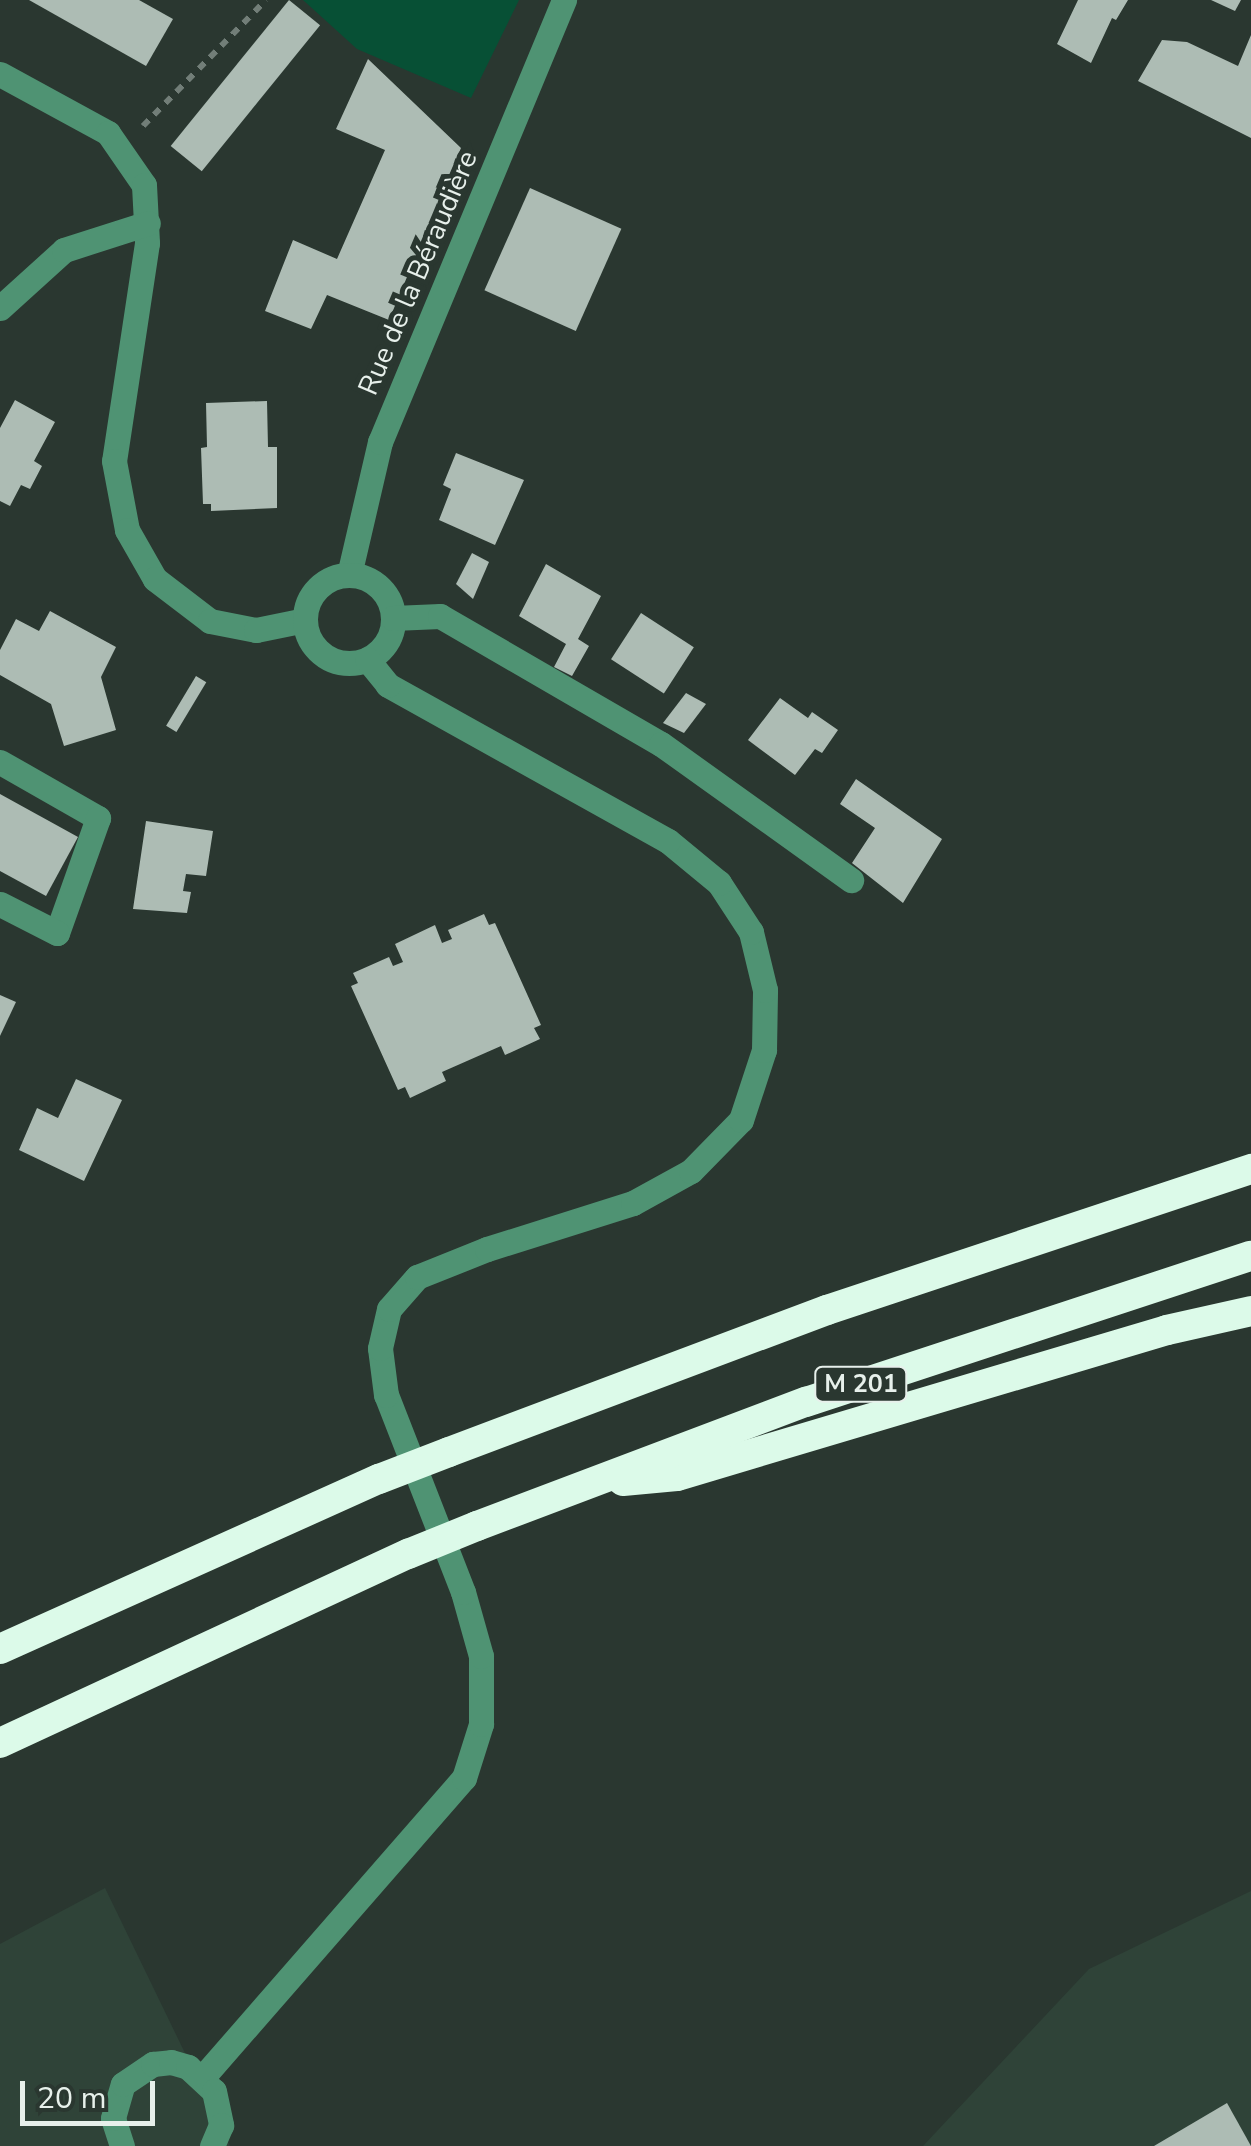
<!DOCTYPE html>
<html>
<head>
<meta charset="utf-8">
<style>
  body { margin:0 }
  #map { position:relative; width:1251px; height:2146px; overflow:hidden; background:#2a3730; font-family:"Nunito Sans",sans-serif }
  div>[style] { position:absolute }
  .built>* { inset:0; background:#2f4338 }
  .green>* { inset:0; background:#075035 }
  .building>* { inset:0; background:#adbcb4; transform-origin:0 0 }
  .path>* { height:6px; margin-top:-3px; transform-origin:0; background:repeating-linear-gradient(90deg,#727e78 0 8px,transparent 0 16px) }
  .minor>* { height:25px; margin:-12.5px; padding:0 12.5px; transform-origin:12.5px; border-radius:12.5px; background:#4f9373 }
  .minor>.ring { margin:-12.5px; padding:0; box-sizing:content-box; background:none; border:25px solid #4f9373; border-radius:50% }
  .highway>* { height:30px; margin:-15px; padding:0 15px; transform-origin:15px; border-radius:15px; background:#dcfae9 }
  .highway-bridge>* { height:30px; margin:-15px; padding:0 15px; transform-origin:15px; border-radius:15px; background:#dcfae9 }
  span { translate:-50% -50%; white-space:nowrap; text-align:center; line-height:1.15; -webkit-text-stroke:10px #2a3730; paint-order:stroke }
  .shield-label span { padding:2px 8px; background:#2a3730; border:2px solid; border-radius:8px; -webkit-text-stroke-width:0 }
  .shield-label { font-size:25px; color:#e7f0eb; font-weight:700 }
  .street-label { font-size:28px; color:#e7f0eb }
  .scale { position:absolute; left:20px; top:2081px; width:135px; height:45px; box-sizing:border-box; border:5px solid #e7f0eb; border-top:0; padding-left:12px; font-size:30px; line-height:35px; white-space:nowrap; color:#e7f0eb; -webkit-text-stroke:8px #2a3730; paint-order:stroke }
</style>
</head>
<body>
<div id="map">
  <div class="built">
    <i style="clip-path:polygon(105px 1888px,230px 2146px,0 2146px,0 1944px)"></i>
    <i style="clip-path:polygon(1251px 1891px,1251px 2146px,923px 2146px,1089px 1969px)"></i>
  </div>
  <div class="green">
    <i style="clip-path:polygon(303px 0,519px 0,471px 98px,357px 49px)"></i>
  </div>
  <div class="building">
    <i style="clip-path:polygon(29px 0,139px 0,173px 19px,146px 66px)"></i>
    <i style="left:289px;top:0;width:40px;height:188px;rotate:39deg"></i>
    <i style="clip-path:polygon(1078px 0,1128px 0,1116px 20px,1112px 18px,1091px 63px,1057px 44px)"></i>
    <i style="clip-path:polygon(1211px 0,1241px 0,1235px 11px)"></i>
    <i style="clip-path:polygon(1251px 35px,1251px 138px,1138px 81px,1162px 40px,1187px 42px,1238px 66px)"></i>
    <i style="clip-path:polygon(368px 59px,461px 148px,389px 320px,327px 295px,311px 329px,265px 311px,293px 240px,337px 259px,385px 150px,336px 129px)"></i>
    <i style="left:530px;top:188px;width:100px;height:112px;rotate:24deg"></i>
    <i style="clip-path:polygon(15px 400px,55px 422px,34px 461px,42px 466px,30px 489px,21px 485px,10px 506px,0 501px,0 428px)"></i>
    <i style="clip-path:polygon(267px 401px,268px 447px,277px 447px,277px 508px,211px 511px,211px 504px,203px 504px,201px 448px,207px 447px,206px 403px)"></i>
    <i style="clip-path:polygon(456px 453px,524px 480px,495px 545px,439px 520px,451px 489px,443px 485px)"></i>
    <i style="clip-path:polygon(472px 553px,489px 562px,473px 599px,456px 584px)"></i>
    <i style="clip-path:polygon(546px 564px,601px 596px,578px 639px,589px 646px,572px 676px,554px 667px,566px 644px,519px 616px)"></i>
    <i style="clip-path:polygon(50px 611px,116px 647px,101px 677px,116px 730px,64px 746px,51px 704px,0 675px,0 650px,16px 619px,39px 631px)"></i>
    <i style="left:641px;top:613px;width:63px;height:55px;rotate:33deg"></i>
    <i style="left:196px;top:676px;width:12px;height:58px;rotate:31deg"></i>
    <i style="clip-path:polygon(686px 693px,706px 704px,684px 733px,663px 723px)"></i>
    <i style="clip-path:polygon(780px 698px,808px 718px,812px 712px,838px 730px,822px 753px,815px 749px,795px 775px,748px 740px)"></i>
    <i style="clip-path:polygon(856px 779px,942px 839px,903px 903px,852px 863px,875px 828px,840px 804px)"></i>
    <i style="clip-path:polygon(0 794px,78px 837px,46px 896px,0 871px)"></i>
    <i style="clip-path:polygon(146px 821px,213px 831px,206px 876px,186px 874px,183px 891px,191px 892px,187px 913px,133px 909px)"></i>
    <i style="clip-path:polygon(484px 914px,489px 925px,495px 923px,541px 1025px,534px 1028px,540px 1039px,505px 1055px,501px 1046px,442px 1072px,446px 1081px,410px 1098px,405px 1087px,398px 1090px,351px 986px,358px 983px,353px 973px,389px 957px,393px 966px,403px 962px,395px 944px,435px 925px,442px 943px,452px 939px,448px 930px)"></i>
    <i style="clip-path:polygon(0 995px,16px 1002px,0 1036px)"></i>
    <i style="clip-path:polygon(76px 1079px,122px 1100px,84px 1181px,19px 1150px,37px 1108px,58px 1118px)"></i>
    <i style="clip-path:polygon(1227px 2103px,1251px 2146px,1154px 2146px)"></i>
  </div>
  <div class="path">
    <i style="left:143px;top:126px;width:176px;rotate:-45.7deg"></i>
  </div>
  <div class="minor">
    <i style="left:0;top:74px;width:123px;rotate:28.6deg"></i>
    <i style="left:108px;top:133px;width:63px;rotate:55.3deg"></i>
    <i style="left:144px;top:185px;width:58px;rotate:87deg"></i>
    <i style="left:147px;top:243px;width:220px;rotate:98.6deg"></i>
    <i style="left:114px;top:461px;width:70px;rotate:79.3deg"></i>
    <i style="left:127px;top:530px;width:56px;rotate:60.3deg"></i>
    <i style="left:155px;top:579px;width:69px;rotate:37.4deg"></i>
    <i style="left:210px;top:621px;width:47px;rotate:11.1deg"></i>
    <i style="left:256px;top:630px;width:50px;rotate:-11.5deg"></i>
    <i style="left:0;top:308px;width:86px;rotate:-42.2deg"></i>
    <i style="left:64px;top:250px;width:88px;rotate:-17.8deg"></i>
    <i style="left:349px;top:575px;width:137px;rotate:-76.9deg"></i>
    <i style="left:380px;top:442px;width:479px;rotate:-67.4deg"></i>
    <i class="ring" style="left:305px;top:575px;width:63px;height:63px"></i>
    <i style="left:393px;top:618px;width:47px;rotate:-2.4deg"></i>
    <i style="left:440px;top:616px;width:255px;rotate:30.1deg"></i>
    <i style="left:661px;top:744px;width:234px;rotate:35.6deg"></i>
    <i style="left:0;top:762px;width:113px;rotate:29.7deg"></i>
    <i style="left:98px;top:818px;width:122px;rotate:109.6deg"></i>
    <i style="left:57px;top:933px;width:64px;rotate:-153deg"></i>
    <i style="left:203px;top:2077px;width:397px;rotate:-48.9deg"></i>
    <i style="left:464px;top:1778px;width:57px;rotate:-72.5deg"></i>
    <i style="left:481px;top:1724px;width:68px;rotate:-90deg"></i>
    <i style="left:481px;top:1656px;width:66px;rotate:-105.7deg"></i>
    <i style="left:463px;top:1592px;width:212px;rotate:-111.3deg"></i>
    <i style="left:386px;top:1395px;width:47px;rotate:-97.3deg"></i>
    <i style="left:380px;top:1348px;width:40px;rotate:-77deg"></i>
    <i style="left:389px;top:1309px;width:43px;rotate:-48.8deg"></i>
    <i style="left:417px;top:1277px;width:75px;rotate:-21.8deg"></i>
    <i style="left:487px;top:1249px;width:153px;rotate:-17.5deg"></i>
    <i style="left:633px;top:1203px;width:66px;rotate:-28.9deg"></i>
    <i style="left:691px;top:1171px;width:71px;rotate:-45.6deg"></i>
    <i style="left:741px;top:1120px;width:74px;rotate:-71.8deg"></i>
    <i style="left:764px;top:1050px;width:60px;rotate:-89deg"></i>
    <i style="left:765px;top:990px;width:60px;rotate:-103.6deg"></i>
    <i style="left:751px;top:932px;width:59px;rotate:-123.1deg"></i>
    <i style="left:719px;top:883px;width:66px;rotate:-140.5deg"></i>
    <i style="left:668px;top:841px;width:321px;rotate:-150.9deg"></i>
    <i style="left:388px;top:685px;width:33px;rotate:-129deg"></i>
    <i style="left:122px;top:2146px;width:29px;rotate:-108deg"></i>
    <i style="left:113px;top:2118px;width:35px;rotate:-74deg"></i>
    <i style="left:123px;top:2084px;width:36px;rotate:-34deg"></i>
    <i style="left:153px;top:2064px;width:18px;rotate:-6deg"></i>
    <i style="left:171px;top:2062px;width:18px;rotate:16deg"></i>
    <i style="left:188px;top:2067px;width:35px;rotate:43deg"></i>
    <i style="left:214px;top:2091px;width:35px;rotate:78deg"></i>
    <i style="left:221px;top:2125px;width:23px;rotate:113deg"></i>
  </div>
  <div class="highway">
    <i style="left:449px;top:1452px;width:404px;rotate:-20.6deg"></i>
    <i style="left:827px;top:1310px;width:447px;rotate:-18.4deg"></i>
    <i style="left:623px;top:1481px;width:54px;rotate:-5.3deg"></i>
    <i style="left:677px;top:1476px;width:511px;rotate:-16.59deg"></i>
    <i style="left:1167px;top:1330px;width:86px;rotate:-12.7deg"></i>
    <i style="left:477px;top:1526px;width:352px;rotate:-20.7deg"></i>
    <i style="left:806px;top:1402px;width:468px;rotate:-18.2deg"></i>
    <i style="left:0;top:1649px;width:415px;rotate:-24.2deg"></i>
    <i style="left:0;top:1743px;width:450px;rotate:-24.9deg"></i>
  </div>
  <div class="highway-bridge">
    <i style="left:379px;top:1479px;width:75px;rotate:-21.1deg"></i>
    <i style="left:408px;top:1554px;width:74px;rotate:-22.1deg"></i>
  </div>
  <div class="shield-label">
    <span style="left:861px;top:1384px">M 201</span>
  </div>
  <div class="street-label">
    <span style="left:418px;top:273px;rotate:-67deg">Rue de la Béraudière</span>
  </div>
  <div class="scale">20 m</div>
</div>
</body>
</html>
